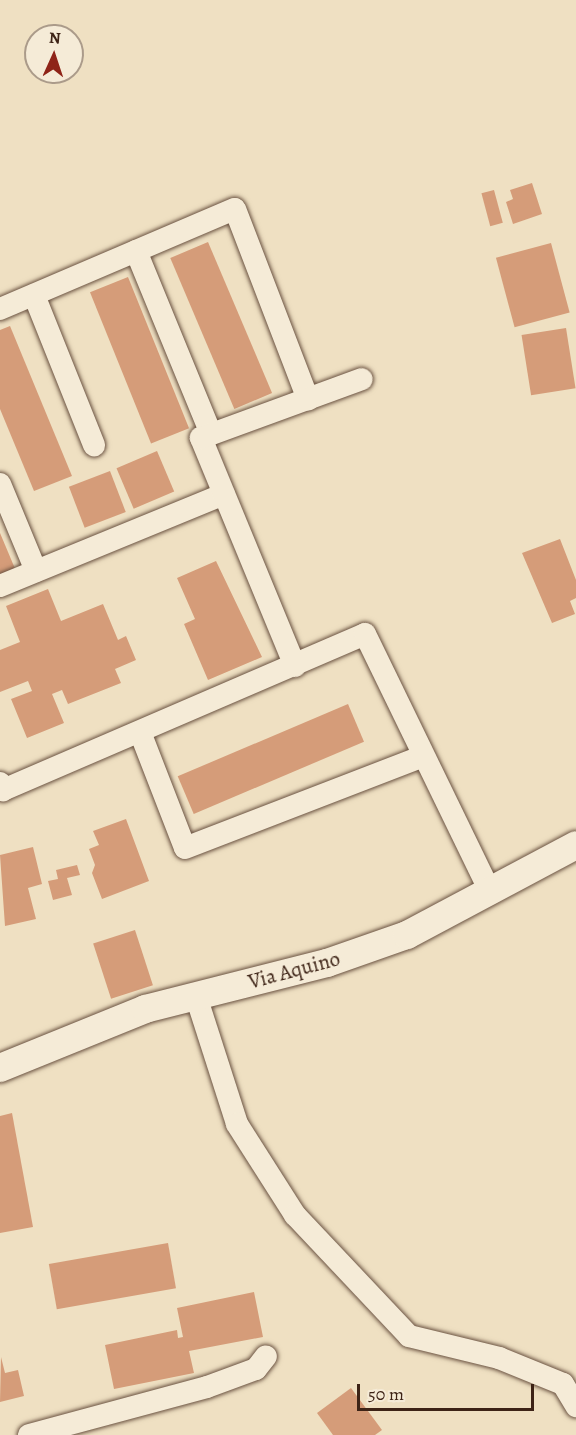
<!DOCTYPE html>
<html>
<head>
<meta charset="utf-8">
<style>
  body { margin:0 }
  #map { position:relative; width:576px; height:1435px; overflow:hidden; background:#efe0c2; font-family:Alegreya,serif }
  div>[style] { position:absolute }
  .building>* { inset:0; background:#d59c79; transform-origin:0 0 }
  .roads { filter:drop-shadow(0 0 2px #6a5241) drop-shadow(0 0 2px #6a5241) }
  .minor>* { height:22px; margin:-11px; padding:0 11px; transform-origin:11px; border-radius:11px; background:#f5ebd7 }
  .tertiary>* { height:28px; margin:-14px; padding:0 14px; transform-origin:14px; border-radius:14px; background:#f5ebd7 }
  span { translate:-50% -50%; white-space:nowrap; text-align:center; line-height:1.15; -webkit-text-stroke:4.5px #f5ebd7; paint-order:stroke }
  .street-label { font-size:21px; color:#3d2316 }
  .north { position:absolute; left:24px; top:24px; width:60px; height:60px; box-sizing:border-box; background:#f5ebd7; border:2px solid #ab9b8a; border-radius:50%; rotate:3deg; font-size:16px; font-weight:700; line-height:24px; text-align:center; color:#3d2316 }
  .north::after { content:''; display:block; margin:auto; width:21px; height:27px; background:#8f2418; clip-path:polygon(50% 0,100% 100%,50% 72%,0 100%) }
  .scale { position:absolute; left:357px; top:1384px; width:177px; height:27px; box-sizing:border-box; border:3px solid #3d2316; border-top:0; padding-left:8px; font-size:18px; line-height:21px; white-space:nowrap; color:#3d2316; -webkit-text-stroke:4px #f5ebd7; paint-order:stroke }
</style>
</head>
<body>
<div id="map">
  <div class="building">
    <i style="clip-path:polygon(532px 183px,542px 214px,513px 224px,506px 202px,513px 199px,510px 190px)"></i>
    <i style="left:494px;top:190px;width:34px;height:13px;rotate:75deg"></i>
    <i style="left:208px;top:242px;width:164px;height:41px;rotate:67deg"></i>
    <i style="left:551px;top:243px;width:72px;height:57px;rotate:75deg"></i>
    <i style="left:128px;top:277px;width:163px;height:41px;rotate:68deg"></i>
    <i style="clip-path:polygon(10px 326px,72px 476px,34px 491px,0 409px,0 330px)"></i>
    <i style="left:566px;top:328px;width:61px;height:45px;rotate:81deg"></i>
    <i style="left:157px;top:451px;width:44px;height:44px;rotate:67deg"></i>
    <i style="left:110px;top:471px;width:44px;height:44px;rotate:69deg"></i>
    <i style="clip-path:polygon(0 533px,16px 571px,0 578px)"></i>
    <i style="clip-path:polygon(560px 539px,576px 580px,576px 598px,570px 601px,575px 614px,552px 623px,522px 553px)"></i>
    <i style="clip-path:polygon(216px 561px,262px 657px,208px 680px,184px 624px,195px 619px,177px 578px)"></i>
    <i style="clip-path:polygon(48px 589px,61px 621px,103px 604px,118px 640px,126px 636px,136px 660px,115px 669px,121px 683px,68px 704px,62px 690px,52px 694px,64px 723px,27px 738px,11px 699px,32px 691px,28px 681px,0 692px,0 650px,20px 642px,6px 606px)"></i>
    <i style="left:348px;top:704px;width:41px;height:185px;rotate:67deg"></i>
    <i style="clip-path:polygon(126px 819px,149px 881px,102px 899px,92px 873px,95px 865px,89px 849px,99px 845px,93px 831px)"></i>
    <i style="clip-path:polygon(33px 847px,42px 884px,28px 888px,36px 919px,5px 926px,0 855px)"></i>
    <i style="clip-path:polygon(77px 865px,80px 875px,67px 878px,72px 895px,53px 900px,48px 881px,58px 879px,56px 870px)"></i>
    <i style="left:135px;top:930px;width:58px;height:44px;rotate:72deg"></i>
    <i style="clip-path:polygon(12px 1113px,33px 1227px,0 1233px,0 1116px)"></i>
    <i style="left:168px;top:1243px;width:46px;height:121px;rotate:80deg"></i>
    <i style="clip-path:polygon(254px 1292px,263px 1337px,189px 1351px,194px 1373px,114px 1389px,105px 1345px,177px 1330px,178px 1338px,183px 1337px,177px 1308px)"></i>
    <i style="clip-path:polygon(1px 1357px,5px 1373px,18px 1370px,24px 1396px,0 1402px)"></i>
    <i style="clip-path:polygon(351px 1388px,382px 1430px,375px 1435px,333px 1435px,317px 1413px)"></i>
  </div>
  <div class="roads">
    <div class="minor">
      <i style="left:136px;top:251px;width:198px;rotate:67.7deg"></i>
      <i style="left:34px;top:295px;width:162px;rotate:68.2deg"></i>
      <i style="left:0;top:309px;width:255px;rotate:-23.1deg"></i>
      <i style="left:235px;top:209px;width:204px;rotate:69deg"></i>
      <i style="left:0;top:484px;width:94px;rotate:67.5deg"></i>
      <i style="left:0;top:586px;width:242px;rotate:-22.3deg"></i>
      <i style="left:295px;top:666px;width:247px;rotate:-112.4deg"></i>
      <i style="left:201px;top:438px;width:171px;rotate:-20.1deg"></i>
      <i style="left:140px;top:732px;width:124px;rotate:68.8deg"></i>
      <i style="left:185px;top:848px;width:255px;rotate:-21.1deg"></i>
      <i style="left:0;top:783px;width:8px;rotate:67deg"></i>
      <i style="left:3px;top:790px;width:394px;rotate:-23.3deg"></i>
      <i style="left:365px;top:634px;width:288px;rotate:64.1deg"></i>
      <i style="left:196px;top:996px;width:134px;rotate:72.2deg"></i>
      <i style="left:237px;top:1124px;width:108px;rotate:57.5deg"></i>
      <i style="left:295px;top:1215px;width:166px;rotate:46.7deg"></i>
      <i style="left:409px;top:1336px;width:93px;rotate:13.7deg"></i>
      <i style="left:499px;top:1358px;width:69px;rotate:22.1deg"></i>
      <i style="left:563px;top:1384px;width:26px;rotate:59deg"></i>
      <i style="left:29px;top:1435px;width:184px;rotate:-15.1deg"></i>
      <i style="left:207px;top:1387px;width:52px;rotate:-20.2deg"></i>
      <i style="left:256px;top:1369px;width:16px;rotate:-52deg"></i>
    </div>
    <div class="tertiary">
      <i style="left:0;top:1068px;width:157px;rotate:-22.1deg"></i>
      <i style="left:145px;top:1009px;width:188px;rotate:-14.2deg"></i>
      <i style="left:327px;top:963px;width:85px;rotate:-19.3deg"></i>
      <i style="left:407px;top:935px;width:191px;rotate:-28deg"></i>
    </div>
  </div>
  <div class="street-label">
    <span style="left:294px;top:970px;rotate:-15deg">Via Aquino</span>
  </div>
  <div class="north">N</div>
  <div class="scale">50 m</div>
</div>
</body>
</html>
